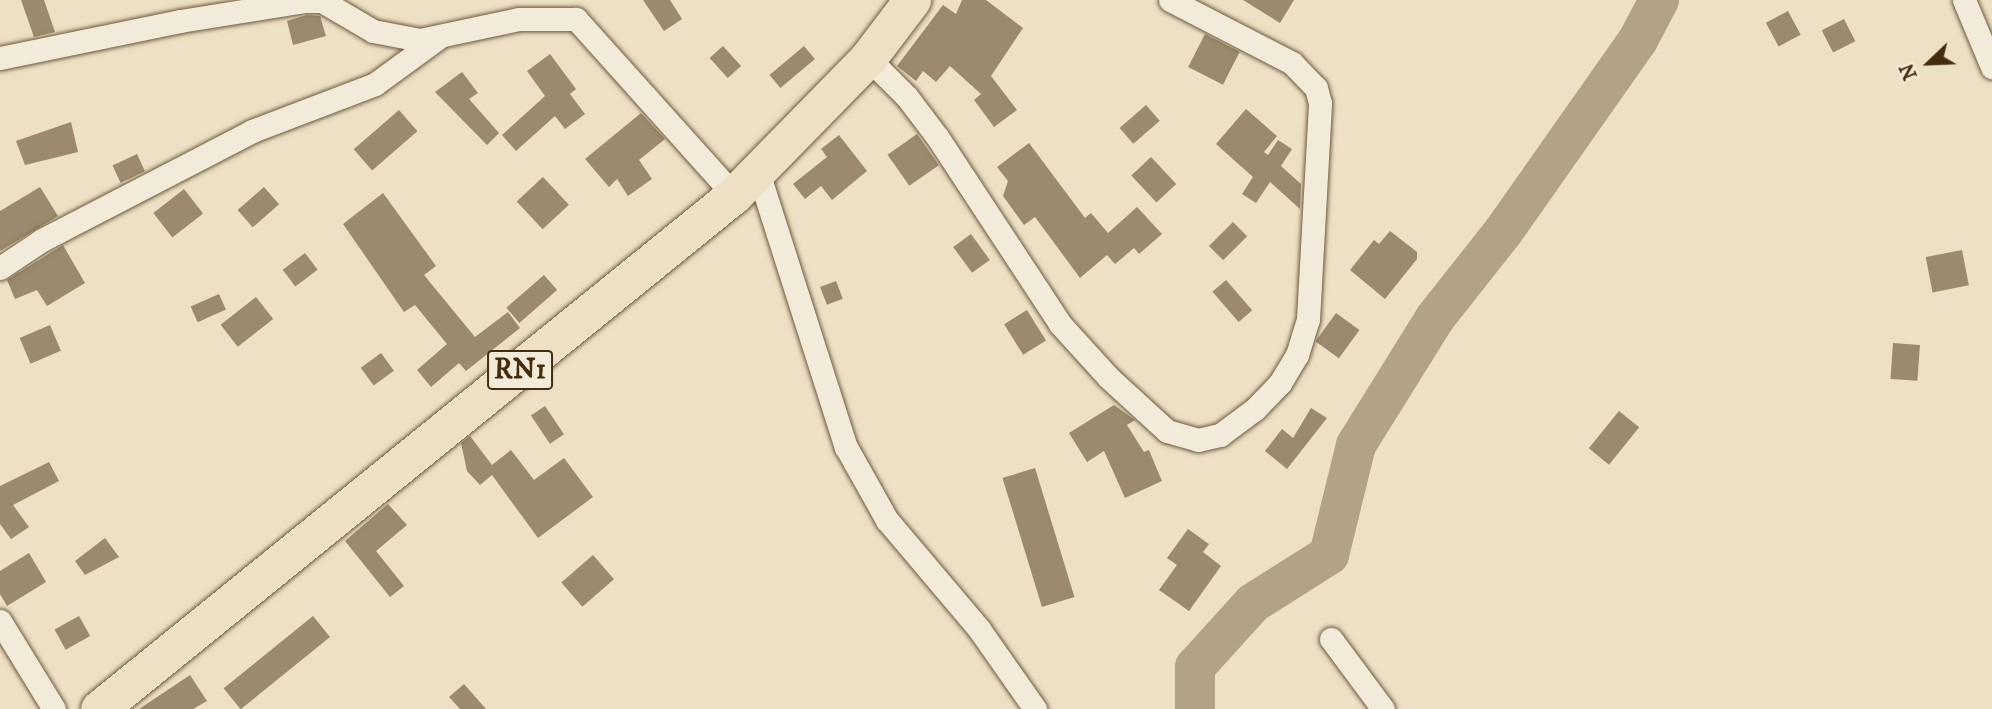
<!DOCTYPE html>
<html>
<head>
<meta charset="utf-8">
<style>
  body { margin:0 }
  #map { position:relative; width:1992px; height:709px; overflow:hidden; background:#ede0c5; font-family:"IM FELL DW Pica",serif }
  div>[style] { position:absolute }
  .river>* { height:40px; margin:-20px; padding:0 20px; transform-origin:20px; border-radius:20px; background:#b3a386 }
  .building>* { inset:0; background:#9b8a6d; transform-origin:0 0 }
  .roads { filter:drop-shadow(0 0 2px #6e5a3b) drop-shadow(0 0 2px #6e5a3b) }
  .minor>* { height:23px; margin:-11.5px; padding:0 11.5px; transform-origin:11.5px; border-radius:11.5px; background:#f3ebd9 }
  .trunk>* { height:37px; margin:-18.5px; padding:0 18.5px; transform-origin:18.5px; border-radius:18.5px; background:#ede0c5 }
  span { translate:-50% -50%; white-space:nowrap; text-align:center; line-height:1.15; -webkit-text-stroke:5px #f3ebd9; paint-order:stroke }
  .shield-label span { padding:2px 5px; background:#f3ebd9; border:2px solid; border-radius:5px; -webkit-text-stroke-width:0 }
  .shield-label { font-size:28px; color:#432d0d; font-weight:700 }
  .north { position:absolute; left:1894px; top:28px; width:70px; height:70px; -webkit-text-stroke:5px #f3ebd9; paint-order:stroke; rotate:247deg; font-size:19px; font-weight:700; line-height:28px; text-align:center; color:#432d0d }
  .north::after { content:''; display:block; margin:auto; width:24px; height:32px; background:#432d0d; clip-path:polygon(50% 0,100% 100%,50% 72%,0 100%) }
</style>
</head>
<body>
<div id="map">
  <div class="river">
    <i style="left:1195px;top:709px;width:42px;rotate:-90deg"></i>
    <i style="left:1195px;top:667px;width:86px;rotate:-47.8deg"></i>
    <i style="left:1253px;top:603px;width:90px;rotate:-32.3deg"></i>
    <i style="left:1329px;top:555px;width:113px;rotate:-76.2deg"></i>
    <i style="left:1356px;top:445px;width:150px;rotate:-58.1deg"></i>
    <i style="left:1435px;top:318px;width:110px;rotate:-51.7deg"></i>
    <i style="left:1503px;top:232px;width:235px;rotate:-54.9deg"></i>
    <i style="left:1638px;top:40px;width:45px;rotate:-62.3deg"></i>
  </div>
  <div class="building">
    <i style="clip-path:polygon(21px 0,44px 0,55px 32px,34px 37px)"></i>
    <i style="clip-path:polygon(643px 0,670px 0,682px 19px,664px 31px)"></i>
    <i style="clip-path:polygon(962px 0,986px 0,1023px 28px,991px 76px,1017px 110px,994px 127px,974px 100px,981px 94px,950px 66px,936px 82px,923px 71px,916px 81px,897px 66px,943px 5px,956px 14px)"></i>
    <i style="clip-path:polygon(1243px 0,1294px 0,1280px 23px)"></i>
    <i style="left:1788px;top:11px;width:27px;height:25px;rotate:62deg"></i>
    <i style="clip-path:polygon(307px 15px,320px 16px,326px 36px,293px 45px,287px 21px)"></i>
    <i style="left:1844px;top:19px;width:25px;height:25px;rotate:63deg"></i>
    <i style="left:1205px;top:34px;width:39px;height:37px;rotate:27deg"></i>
    <i style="left:723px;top:46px;width:27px;height:18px;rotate:48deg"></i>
    <i style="left:804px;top:46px;width:17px;height:45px;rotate:50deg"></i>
    <i style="clip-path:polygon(550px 54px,576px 89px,570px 94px,585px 114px,565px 129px,555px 116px,516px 151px,502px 135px,545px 96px,527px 71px)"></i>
    <i style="clip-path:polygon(462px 72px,478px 93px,469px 99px,499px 133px,487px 145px,435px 92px)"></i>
    <i style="left:1146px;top:105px;width:21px;height:35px;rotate:49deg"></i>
    <i style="clip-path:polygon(1246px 109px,1277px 136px,1264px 152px,1268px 155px,1278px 140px,1292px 149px,1281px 166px,1301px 184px,1300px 209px,1270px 182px,1256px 203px,1242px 194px,1253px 177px,1216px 144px)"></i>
    <i style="left:399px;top:110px;width:28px;height:60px;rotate:49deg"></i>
    <i style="clip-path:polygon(641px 113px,665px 139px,639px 160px,652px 179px,628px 196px,617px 179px,609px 187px,585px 159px)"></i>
    <i style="clip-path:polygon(71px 122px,78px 152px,25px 165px,16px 141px)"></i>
    <i style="left:917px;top:134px;width:38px;height:36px;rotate:55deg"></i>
    <i style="clip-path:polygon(839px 135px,867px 171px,832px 200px,821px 186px,805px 199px,793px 184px,827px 157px,821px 149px)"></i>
    <i style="clip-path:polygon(1029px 143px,1085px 218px,1091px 213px,1108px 233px,1137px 207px,1162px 234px,1139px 254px,1134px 248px,1115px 264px,1107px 255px,1080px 278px,1035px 217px,1024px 225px,1003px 196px,1008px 181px,997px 167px)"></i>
    <i style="left:137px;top:154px;width:19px;height:27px;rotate:65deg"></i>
    <i style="left:1151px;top:157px;width:37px;height:27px;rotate:47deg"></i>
    <i style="left:543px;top:177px;width:38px;height:36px;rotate:47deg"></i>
    <i style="clip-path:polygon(40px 187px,58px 216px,0 251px,0 211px)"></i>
    <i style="left:264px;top:187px;width:23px;height:35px;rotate:49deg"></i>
    <i style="left:184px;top:189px;width:31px;height:39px;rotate:52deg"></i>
    <i style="clip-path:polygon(383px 193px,436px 266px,424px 275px,475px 337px,508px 312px,520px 328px,466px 371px,459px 363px,431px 387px,417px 370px,447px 344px,415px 305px,404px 312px,343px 224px)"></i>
    <i style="left:1233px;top:222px;width:20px;height:34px;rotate:45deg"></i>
    <i style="clip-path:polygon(1390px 231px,1417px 252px,1417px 259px,1385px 299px,1350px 270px,1374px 240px,1379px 244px)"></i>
    <i style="left:971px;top:234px;width:32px;height:22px;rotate:54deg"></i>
    <i style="clip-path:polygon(63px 245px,85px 283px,47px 306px,37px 290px,15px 299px,7px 280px)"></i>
    <i style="left:1962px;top:250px;width:36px;height:37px;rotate:79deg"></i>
    <i style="left:305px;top:253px;width:21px;height:28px;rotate:53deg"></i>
    <i style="left:544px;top:275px;width:20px;height:50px;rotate:49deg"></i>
    <i style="left:1226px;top:280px;width:40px;height:18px;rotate:49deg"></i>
    <i style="left:836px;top:281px;width:19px;height:17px;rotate:69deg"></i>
    <i style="left:219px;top:294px;width:17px;height:31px;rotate:66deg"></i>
    <i style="left:256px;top:297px;width:28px;height:45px;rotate:52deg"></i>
    <i style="left:1027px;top:310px;width:36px;height:27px;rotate:58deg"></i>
    <i style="left:1336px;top:313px;width:29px;height:35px;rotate:36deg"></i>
    <i style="left:50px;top:325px;width:28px;height:33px;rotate:67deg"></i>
    <i style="left:1893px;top:343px;width:27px;height:36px;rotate:4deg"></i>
    <i style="left:381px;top:353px;width:22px;height:25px;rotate:54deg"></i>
    <i style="clip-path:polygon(1114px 405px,1135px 420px,1127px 425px,1144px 452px,1149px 450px,1162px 481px,1125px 498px,1104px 451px,1087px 462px,1069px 433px)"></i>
    <i style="left:545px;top:406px;width:34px;height:17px;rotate:56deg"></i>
    <i style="clip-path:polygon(1311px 408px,1327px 418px,1287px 469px,1265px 451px,1282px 429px,1293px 438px)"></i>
    <i style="left:1619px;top:411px;width:26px;height:48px;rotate:39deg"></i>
    <i style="clip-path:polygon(470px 436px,492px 465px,511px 450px,534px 480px,564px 458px,593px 497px,538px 538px,492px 475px,480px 485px,467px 471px,461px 443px)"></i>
    <i style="clip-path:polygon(49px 462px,59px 481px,13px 505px,29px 527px,11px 539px,0 524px,0 486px)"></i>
    <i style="left:1035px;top:468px;width:135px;height:34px;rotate:73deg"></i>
    <i style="clip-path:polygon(388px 504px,407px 525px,376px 551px,404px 586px,390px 597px,345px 541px)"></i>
    <i style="clip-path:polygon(1188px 529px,1209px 544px,1203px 552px,1221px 566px,1189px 611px,1159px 590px,1177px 565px,1167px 558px)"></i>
    <i style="clip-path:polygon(105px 538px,119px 557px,85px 575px,75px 561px)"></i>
    <i style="clip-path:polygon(29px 553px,46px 582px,7px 606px,0 594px,0 571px)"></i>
    <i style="left:593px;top:555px;width:32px;height:42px;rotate:49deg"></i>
    <i style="left:79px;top:616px;width:23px;height:28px;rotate:61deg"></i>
    <i style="left:313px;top:616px;width:27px;height:115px;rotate:51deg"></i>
    <i style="clip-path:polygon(190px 675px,207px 701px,193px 709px,139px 709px)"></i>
    <i style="clip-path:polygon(464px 684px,486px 709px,460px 709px,449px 697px)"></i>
  </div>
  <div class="roads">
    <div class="minor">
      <i style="left:1964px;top:0;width:73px;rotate:67.3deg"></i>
      <i style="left:0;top:58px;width:184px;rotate:-11.6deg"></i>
      <i style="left:180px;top:21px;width:127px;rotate:-9.1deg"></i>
      <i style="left:305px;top:1px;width:17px"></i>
      <i style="left:322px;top:1px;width:59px;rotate:30.5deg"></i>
      <i style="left:373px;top:31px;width:48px;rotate:10.8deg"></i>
      <i style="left:420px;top:40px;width:101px;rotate:-12deg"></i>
      <i style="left:519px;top:19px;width:57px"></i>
      <i style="left:576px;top:19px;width:237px;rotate:48.1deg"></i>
      <i style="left:868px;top:58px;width:55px;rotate:45deg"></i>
      <i style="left:907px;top:97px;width:51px;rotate:52.9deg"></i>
      <i style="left:938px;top:138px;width:222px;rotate:56.7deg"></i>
      <i style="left:1060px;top:324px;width:72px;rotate:47.8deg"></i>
      <i style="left:1108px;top:377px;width:80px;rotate:42.5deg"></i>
      <i style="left:1167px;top:431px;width:32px;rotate:16deg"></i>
      <i style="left:1198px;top:440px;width:23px;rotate:-13deg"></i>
      <i style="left:1220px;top:435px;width:44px;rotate:-36.6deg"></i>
      <i style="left:1255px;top:409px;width:36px;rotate:-46deg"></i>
      <i style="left:1280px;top:383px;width:33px;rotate:-59deg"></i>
      <i style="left:1297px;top:355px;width:38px;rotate:-73deg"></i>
      <i style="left:1308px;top:319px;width:216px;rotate:-86.8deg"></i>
      <i style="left:1320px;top:103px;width:16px;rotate:-105deg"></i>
      <i style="left:1316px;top:88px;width:35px;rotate:-134deg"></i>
      <i style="left:1292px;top:63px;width:137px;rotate:-152.7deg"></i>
      <i style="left:758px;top:172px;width:289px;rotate:72.3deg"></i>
      <i style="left:846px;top:447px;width:84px;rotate:60.7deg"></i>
      <i style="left:887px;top:520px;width:143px;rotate:49.8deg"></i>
      <i style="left:979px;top:629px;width:98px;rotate:55deg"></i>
      <i style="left:0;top:268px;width:50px;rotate:-33.7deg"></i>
      <i style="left:42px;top:240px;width:237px;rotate:-27.4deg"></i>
      <i style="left:252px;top:131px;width:132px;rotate:-20.9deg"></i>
      <i style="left:375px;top:84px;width:78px;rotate:-36.1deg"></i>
      <i style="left:0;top:621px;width:103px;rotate:58.5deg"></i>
      <i style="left:1331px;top:639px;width:87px;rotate:53.4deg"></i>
    </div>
    <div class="trunk">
      <i style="left:99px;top:709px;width:817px;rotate:-38.99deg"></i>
      <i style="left:734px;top:195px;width:192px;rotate:-45.6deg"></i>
      <i style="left:868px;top:58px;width:73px;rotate:-52.8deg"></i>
    </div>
  </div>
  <div class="shield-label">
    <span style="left:520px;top:370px">RN1</span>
  </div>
  <div class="north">N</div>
</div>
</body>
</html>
